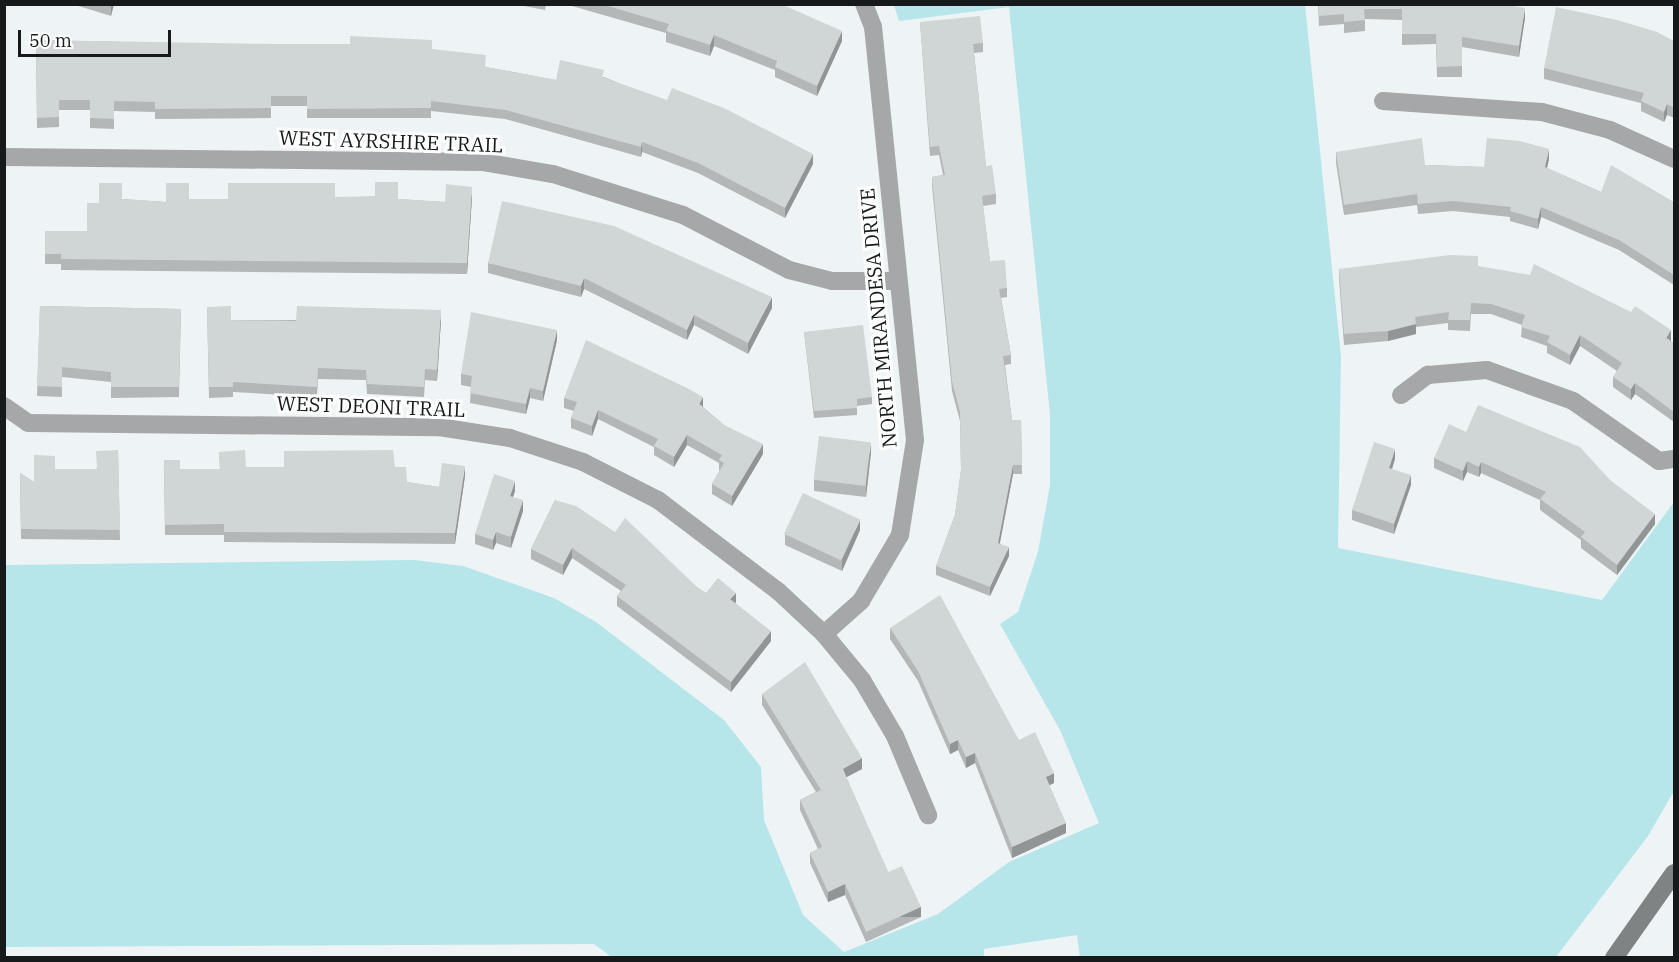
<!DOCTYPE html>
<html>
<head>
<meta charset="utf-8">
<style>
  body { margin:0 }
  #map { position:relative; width:1679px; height:962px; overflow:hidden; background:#eef4f5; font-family:"IBM Plex Serif",serif }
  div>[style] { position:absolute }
  .green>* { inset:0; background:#b6e5ea }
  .minor>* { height:18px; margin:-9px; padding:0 9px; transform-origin:9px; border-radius:9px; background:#a5a7a8 }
  .secondary>* { height:18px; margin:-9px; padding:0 9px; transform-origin:9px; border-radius:9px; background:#808384 }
  .wall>* { inset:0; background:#b3b7b8 }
  .shaded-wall>* { inset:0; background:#929596; transform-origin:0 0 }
  .building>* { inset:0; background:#d0d5d6; transform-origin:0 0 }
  span { translate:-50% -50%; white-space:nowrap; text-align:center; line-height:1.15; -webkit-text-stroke:6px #fff; paint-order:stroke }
  .street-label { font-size:20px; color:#171a1a }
  .frame { position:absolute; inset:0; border:6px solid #171a1a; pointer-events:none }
  .scale { position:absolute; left:18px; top:30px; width:153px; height:27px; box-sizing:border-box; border:3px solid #171a1a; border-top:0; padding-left:8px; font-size:18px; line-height:21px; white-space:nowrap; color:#171a1a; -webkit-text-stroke:4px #fff; paint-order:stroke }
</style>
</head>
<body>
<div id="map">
  <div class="green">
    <i style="clip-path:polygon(894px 5px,1305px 5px,1341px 356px,1338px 548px,1602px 600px,1674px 502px,1674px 791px,1648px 836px,1556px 957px,1080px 958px,1077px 935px,984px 949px,984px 958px,613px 958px,594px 944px,5px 947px,5px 565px,414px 560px,463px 566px,554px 598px,596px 622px,724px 720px,761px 767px,764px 820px,803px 915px,844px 952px,938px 914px,1009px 862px,1099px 823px,1060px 730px,1000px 624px,1018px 612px,1038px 552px,1050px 485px,1050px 415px,1009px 7px,899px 21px)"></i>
  </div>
  <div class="minor">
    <i style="left:1383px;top:101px;width:159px;rotate:4deg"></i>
    <i style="left:1542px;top:112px;width:70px;rotate:14.8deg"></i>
    <i style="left:1610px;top:130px;width:70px;rotate:24.4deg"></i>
    <i style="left:4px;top:157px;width:478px;rotate:0.6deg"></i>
    <i style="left:482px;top:162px;width:72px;rotate:9.6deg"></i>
    <i style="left:553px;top:174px;width:136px;rotate:17.5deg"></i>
    <i style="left:683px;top:215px;width:119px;rotate:27.4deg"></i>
    <i style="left:789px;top:270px;width:44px;rotate:14.3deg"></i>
    <i style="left:832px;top:281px;width:66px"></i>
    <i style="left:1401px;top:395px;width:34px;rotate:-37deg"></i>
    <i style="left:1428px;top:375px;width:59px;rotate:-4.8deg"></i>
    <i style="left:1487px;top:370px;width:91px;rotate:19.8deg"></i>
    <i style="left:1573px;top:401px;width:105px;rotate:34.9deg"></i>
    <i style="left:1659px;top:461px;width:15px;rotate:-8deg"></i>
    <i style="left:4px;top:406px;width:29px;rotate:35deg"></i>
    <i style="left:28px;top:423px;width:411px;rotate:0.6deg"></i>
    <i style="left:439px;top:427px;width:72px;rotate:8.8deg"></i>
    <i style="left:510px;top:438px;width:77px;rotate:18.2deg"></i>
    <i style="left:583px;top:462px;width:84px;rotate:26.9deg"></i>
    <i style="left:658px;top:500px;width:151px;rotate:37.2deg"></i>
    <i style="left:778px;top:591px;width:63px;rotate:43.1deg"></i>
    <i style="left:824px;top:634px;width:60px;rotate:50.4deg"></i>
    <i style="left:862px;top:680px;width:65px;rotate:59.5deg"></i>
    <i style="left:895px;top:736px;width:86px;rotate:67.3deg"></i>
    <i style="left:824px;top:634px;width:50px;rotate:-41.7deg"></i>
    <i style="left:861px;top:601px;width:77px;rotate:-59.4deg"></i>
    <i style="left:900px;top:535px;width:96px;rotate:-81deg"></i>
    <i style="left:915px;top:440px;width:415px;rotate:-95.8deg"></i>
    <i style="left:873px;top:27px;width:25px;rotate:-111deg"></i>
  </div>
  <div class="secondary">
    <i style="left:1614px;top:958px;width:104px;rotate:-54.8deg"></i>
  </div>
  <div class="wall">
    <i style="clip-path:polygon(72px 4px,114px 4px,111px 16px)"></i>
    <i style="clip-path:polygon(513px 4px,546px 4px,545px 10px)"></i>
    <i style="clip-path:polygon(565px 4px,781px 4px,842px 41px,817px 96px,775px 77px,775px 70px,714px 46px,710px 56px,666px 42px,666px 33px)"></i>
    <i style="clip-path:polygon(1318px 4px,1502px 4px,1525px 18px,1519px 57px,1462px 47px,1462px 77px,1437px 77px,1436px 44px,1402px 45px,1402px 20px,1365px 19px,1365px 31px,1344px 33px,1344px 24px,1319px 26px)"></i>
    <i style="clip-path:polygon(920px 22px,983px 43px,983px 52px,974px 53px,986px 166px,996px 194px,996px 204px,983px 206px,990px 261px,1007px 288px,1007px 297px,1001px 298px,1011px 355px,1011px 364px,1005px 365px,1012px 420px,1021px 420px,1022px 474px,1013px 474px,1000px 543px,1009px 556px,990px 596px,936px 575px,936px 566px,955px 515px,961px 470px,960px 421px,952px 391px,932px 186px,932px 177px,943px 175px,939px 155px,930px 156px)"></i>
    <i style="clip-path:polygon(36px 40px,432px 49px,486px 67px,556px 80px,604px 77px,813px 164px,785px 218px,698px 173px,642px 152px,641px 157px,505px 119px,431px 111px,431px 118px,307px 118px,307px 106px,271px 106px,271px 118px,155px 119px,155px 112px,114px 111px,114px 129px,90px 128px,90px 110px,59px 110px,59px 127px,37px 128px)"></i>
    <i style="clip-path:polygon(1674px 41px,1674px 118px,1667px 115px,1664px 122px,1641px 111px,1641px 103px,1544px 79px,1544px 68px)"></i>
    <i style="clip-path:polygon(1336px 152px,1425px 165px,1484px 167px,1549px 159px,1547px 168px,1601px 192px,1674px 202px,1674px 285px,1619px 250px,1541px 217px,1538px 229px,1510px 221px,1510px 217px,1453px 211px,1418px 214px,1417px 205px,1344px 215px,1336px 163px)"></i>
    <i style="clip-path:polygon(335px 197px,398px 199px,445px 202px,472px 197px,467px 274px,61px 270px,61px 264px,45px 264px,45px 231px,87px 231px,99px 203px,122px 199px,166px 202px,189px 199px,228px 199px)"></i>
    <i style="clip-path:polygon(488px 263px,772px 308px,748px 354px,694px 325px,687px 340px,584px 289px,581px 297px,488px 273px)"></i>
    <i style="clip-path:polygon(1478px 266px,1671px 341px,1674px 344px,1674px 422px,1635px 394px,1631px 400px,1613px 387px,1613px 377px,1617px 371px,1580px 346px,1570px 365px,1547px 353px,1547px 346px,1521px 337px,1522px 325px,1491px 314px,1471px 314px,1470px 331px,1448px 330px,1448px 323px,1416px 327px,1416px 334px,1388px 341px,1344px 345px,1339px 279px,1339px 269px)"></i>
    <i style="clip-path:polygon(40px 306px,181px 309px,179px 397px,111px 398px,111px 382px,62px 377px,62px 397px,37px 396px)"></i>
    <i style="clip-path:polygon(207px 307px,231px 320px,441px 320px,437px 381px,425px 380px,424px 397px,367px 394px,366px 380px,318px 379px,317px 397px,233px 392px,233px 397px,209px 398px)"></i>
    <i style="clip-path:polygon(804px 332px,872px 397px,872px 404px,857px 406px,857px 415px,814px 418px)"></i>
    <i style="clip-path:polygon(557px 340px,543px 401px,530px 398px,526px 414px,470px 403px,471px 387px,461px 385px,461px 374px)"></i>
    <i style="clip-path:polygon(564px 398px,703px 407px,724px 425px,763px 454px,732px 506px,712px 494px,712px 484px,720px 470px,719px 470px,719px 463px,687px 445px,674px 467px,654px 455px,654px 447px,598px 419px,592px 436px,571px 428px,571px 418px,574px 411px,564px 408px)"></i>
    <i style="clip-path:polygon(1466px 432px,1610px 480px,1655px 524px,1617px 575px,1581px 548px,1581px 540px,1540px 510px,1540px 500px,1481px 473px,1479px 477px,1467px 472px,1463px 481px,1434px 468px,1434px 458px)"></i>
    <i style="clip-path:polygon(118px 450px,120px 540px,21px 539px,20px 473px,34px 482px,96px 469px)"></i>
    <i style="clip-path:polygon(219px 452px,246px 467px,395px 467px,407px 482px,439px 487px,465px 476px,455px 544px,224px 542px,224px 535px,165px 535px,164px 460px,180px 469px,220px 469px)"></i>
    <i style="clip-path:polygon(871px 452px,866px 497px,814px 491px,814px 480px)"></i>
    <i style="clip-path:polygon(1395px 459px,1392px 469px,1411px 485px,1394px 534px,1352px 520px,1352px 510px)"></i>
    <i style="clip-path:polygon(515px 491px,513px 497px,523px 511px,511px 548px,496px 543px,493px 550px,475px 544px,475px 534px)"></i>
    <i style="clip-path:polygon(555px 500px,706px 593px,736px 602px,735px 603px,771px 641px,731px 692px,617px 606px,617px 596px,621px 591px,572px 558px,563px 575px,531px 559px,531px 549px)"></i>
    <i style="clip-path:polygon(860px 530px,842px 571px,785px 545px,785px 534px)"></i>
    <i style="clip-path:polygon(890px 628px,1019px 740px,1054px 783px,1049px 785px,1066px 833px,1012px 858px,975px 763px,966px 768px,958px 750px,950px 754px,918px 681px,890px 639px)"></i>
    <i style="clip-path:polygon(762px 694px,862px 769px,846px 777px,888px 872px,921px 917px,866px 942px,845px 895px,828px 902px,810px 863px,810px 853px,818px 849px,800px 810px,800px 800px,816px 792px,762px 705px)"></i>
  </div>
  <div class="shaded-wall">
    <i style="clip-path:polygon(111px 4px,114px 4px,111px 16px)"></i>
    <i style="clip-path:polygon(1525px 8px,1525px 18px,1519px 57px,1519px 46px)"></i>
    <i style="clip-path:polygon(842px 31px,842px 41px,817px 96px,817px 86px)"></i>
    <i style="clip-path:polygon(714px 35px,714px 46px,710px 56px,710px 45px)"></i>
    <i style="clip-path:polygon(1667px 104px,1667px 115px,1664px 122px,1664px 112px)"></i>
    <i style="clip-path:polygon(642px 142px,642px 152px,641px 157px,641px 147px)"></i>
    <i style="clip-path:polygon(1549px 149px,1549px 159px,1545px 177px,1545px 167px)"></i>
    <i style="clip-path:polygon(813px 154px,813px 164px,785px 218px,785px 208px)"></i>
    <i style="clip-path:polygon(472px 187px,472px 197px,467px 274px,467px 263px)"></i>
    <i style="clip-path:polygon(1541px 207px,1541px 217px,1538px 229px,1538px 219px)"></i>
    <i style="clip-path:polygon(584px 278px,584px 289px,581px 297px,581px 286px)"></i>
    <i style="clip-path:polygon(772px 297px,772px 308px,748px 354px,748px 343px)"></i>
    <i style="clip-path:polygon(441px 310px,441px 320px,437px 381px,437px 370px)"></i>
    <i style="clip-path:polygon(694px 315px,694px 325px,687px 340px,687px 330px)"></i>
    <i style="clip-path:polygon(1416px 324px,1416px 334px,1388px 341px,1388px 331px)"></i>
    <i style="clip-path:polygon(557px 330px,557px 340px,543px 401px,543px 391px)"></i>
    <i style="clip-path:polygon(1671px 330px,1671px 341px,1666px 338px)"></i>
    <i style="clip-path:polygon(1580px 335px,1580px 346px,1570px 365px,1570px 355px)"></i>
    <i style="clip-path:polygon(1635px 383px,1635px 394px,1631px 400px,1631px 389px)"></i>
    <i style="clip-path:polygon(530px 388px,530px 398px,526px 414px,526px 404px)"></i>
    <i style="clip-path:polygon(703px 397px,703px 407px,699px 404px)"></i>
    <i style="clip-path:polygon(598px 410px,598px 419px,592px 436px,592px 426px)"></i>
    <i style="clip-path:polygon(687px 435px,687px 445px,674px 467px,674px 457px)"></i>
    <i style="clip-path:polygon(871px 442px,871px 452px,866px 497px,866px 486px)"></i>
    <i style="clip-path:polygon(763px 444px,763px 454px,732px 506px,732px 496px)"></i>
    <i style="clip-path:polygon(1395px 449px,1395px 459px,1389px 478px,1389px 468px)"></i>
    <i style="clip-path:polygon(1467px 461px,1467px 472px,1463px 481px,1463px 471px)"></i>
    <i style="clip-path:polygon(1481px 462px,1481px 473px,1479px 477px,1479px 467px)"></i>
    <i style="clip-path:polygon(1013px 465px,1013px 474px,998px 552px,998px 543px)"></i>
    <i style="clip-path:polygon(465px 466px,465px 476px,455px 544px,455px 533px)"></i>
    <i style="clip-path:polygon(1411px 475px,1411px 485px,1394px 534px,1394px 524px)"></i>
    <i style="clip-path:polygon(515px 481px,515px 491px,510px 506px,510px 496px)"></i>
    <i style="clip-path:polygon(523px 500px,523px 511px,511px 548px,511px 537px)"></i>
    <i style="clip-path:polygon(1655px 514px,1655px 524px,1617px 575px,1617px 565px)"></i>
    <i style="clip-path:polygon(860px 520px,860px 530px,842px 571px,842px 560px)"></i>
    <i style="clip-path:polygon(496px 532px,496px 543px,493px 550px,493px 540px)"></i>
    <i style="clip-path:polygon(1009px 547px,1009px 556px,990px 596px,990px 587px)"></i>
    <i style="clip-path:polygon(572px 548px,572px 558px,563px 575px,563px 565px)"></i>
    <i style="clip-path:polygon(736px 593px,736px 602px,730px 609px,730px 599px)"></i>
    <i style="clip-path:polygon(771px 631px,771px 641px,731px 692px,731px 682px)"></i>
    <i style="clip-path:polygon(958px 740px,958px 750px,950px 754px,950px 744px)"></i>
    <i style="clip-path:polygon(975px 753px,975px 763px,966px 768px,966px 757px)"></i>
    <i style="clip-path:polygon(862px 758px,862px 769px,843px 779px,843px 769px)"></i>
    <i style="clip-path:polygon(1054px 773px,1054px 783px,1046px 787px,1046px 777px)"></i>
    <i style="clip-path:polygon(1066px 823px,1066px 833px,1012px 858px,1012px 847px)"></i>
    <i style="clip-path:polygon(845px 884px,845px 895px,828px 902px,828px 892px)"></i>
    <i style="left:921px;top:907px;width:10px;height:60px;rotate:90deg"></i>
  </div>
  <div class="building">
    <i style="clip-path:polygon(601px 4px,781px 4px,842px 31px,817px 86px,775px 67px,777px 61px,714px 35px,710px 45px,666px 31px,669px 24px)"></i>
    <i style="clip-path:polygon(1319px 4px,1502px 4px,1525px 8px,1519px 46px,1462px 37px,1462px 66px,1437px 67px,1436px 34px,1402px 34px,1402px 9px,1364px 9px,1365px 20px,1344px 22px,1344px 14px,1319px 16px)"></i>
    <i style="clip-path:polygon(1556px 7px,1617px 20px,1657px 32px,1674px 41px,1674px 108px,1667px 104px,1664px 112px,1641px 101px,1644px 93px,1544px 68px)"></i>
    <i style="clip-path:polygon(980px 16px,983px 43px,973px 44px,986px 166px,992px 165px,996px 194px,982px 196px,990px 261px,1005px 260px,1007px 288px,999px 289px,1011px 355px,1003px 356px,1012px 420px,1021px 420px,1022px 465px,1013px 465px,998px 543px,1009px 547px,990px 587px,936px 566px,955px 515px,961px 470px,960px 412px,952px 381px,932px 177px,945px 175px,939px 146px,930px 147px,920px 22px)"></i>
    <i style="clip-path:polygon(350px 36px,432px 40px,432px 49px,486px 55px,485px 67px,556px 80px,560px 60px,604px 70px,602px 77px,667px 100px,672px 88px,726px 109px,813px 154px,785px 208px,698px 163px,642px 142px,641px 147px,505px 110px,431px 101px,431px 108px,307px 109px,307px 96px,271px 96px,271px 108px,155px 109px,155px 102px,114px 101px,114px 119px,90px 118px,90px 100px,59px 100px,59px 117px,37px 118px,36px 40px,277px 44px,350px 44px)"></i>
    <i style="clip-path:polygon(1422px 138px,1425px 165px,1484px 167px,1487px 138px,1520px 141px,1549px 149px,1545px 167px,1601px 192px,1611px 165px,1674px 202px,1674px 275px,1619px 240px,1541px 207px,1538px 219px,1510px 211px,1511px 207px,1453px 201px,1418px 204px,1417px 194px,1344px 205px,1336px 152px)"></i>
    <i style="clip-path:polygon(375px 182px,398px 182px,398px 199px,445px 202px,446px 184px,472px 187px,467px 263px,61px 259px,61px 254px,45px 254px,45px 231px,87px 231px,87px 203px,99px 203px,99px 183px,122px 183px,122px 199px,166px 202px,166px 183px,189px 183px,189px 199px,228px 199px,228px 183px,335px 183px,335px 197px,375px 196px)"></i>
    <i style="clip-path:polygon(502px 201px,614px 226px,772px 297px,748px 343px,694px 315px,687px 330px,584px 278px,581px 286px,488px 263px)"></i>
    <i style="clip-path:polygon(1450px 255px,1478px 256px,1478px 266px,1530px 275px,1534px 264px,1631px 312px,1635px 306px,1671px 330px,1666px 338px,1674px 344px,1674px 412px,1635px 383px,1631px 389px,1613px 377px,1622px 363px,1580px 335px,1570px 355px,1547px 342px,1550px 336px,1521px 327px,1525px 315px,1491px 304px,1471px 303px,1470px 320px,1448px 320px,1449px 312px,1415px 317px,1416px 324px,1388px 331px,1344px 334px,1339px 269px)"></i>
    <i style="clip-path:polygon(40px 306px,181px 309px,179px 387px,111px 387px,111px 372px,62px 367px,62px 387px,37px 386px)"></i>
    <i style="clip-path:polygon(231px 306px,231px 320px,296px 321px,297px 306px,441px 310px,437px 370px,425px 369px,424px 387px,367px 384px,366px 370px,318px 368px,317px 387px,233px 382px,233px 387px,209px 387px,207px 307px)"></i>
    <i style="clip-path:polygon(471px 312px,557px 330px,543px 391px,530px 388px,526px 404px,470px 393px,472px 376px,461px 374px)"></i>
    <i style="clip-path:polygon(863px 325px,872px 397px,857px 399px,857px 408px,814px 411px,804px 332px)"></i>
    <i style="clip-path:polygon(586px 340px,687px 388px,703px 397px,699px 404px,724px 425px,763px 444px,732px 496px,712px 484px,724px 463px,719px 460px,722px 455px,687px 435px,674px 457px,654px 446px,658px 439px,598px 410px,592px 426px,571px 418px,577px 402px,564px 398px)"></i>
    <i style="clip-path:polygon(1478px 405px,1580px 447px,1610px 480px,1655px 514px,1617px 565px,1581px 537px,1585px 532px,1540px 499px,1546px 492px,1481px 462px,1479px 467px,1467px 461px,1463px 471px,1434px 458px,1449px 424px,1466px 432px)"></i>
    <i style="left:819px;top:436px;width:52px;height:44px;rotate:7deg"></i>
    <i style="clip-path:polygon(1374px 442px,1395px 449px,1389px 468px,1411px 475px,1394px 524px,1352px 510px)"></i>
    <i style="clip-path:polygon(118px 450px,120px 530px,21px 529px,20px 473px,34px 482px,34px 455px,55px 456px,55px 469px,97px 469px,96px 451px)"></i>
    <i style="clip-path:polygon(245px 450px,246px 467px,284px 467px,284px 451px,393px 450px,395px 467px,406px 467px,407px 482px,439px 487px,442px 463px,465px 466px,455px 533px,224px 532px,224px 524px,165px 525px,164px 460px,180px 460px,180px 469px,220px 469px,219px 452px)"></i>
    <i style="clip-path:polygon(494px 474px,515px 481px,510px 496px,523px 500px,511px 537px,496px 532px,493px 540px,475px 534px)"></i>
    <i style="left:803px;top:493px;width:63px;height:45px;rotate:25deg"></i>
    <i style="clip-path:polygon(555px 500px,576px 506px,615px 532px,625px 518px,696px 586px,706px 593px,718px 578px,736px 593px,730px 599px,771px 631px,731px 682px,617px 596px,626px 585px,572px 548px,563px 565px,531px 549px)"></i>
    <i style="clip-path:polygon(940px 595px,1019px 740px,1035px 732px,1054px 773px,1046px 777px,1066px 823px,1012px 847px,975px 753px,966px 757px,958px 740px,950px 744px,918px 671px,890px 628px)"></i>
    <i style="clip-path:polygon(805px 662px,862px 758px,843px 769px,888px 872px,902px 866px,921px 907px,866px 932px,845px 884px,828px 892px,810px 853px,822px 847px,800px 800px,821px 790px,762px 694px)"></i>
  </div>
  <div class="street-label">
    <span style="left:391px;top:141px;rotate:2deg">WEST AYRSHIRE TRAIL</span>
    <span style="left:878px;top:318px;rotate:-95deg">NORTH MIRANDESA DRIVE</span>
    <span style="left:371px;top:406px;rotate:2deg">WEST DEONI TRAIL</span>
  </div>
  <div class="frame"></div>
  <div class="scale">50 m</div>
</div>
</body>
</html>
